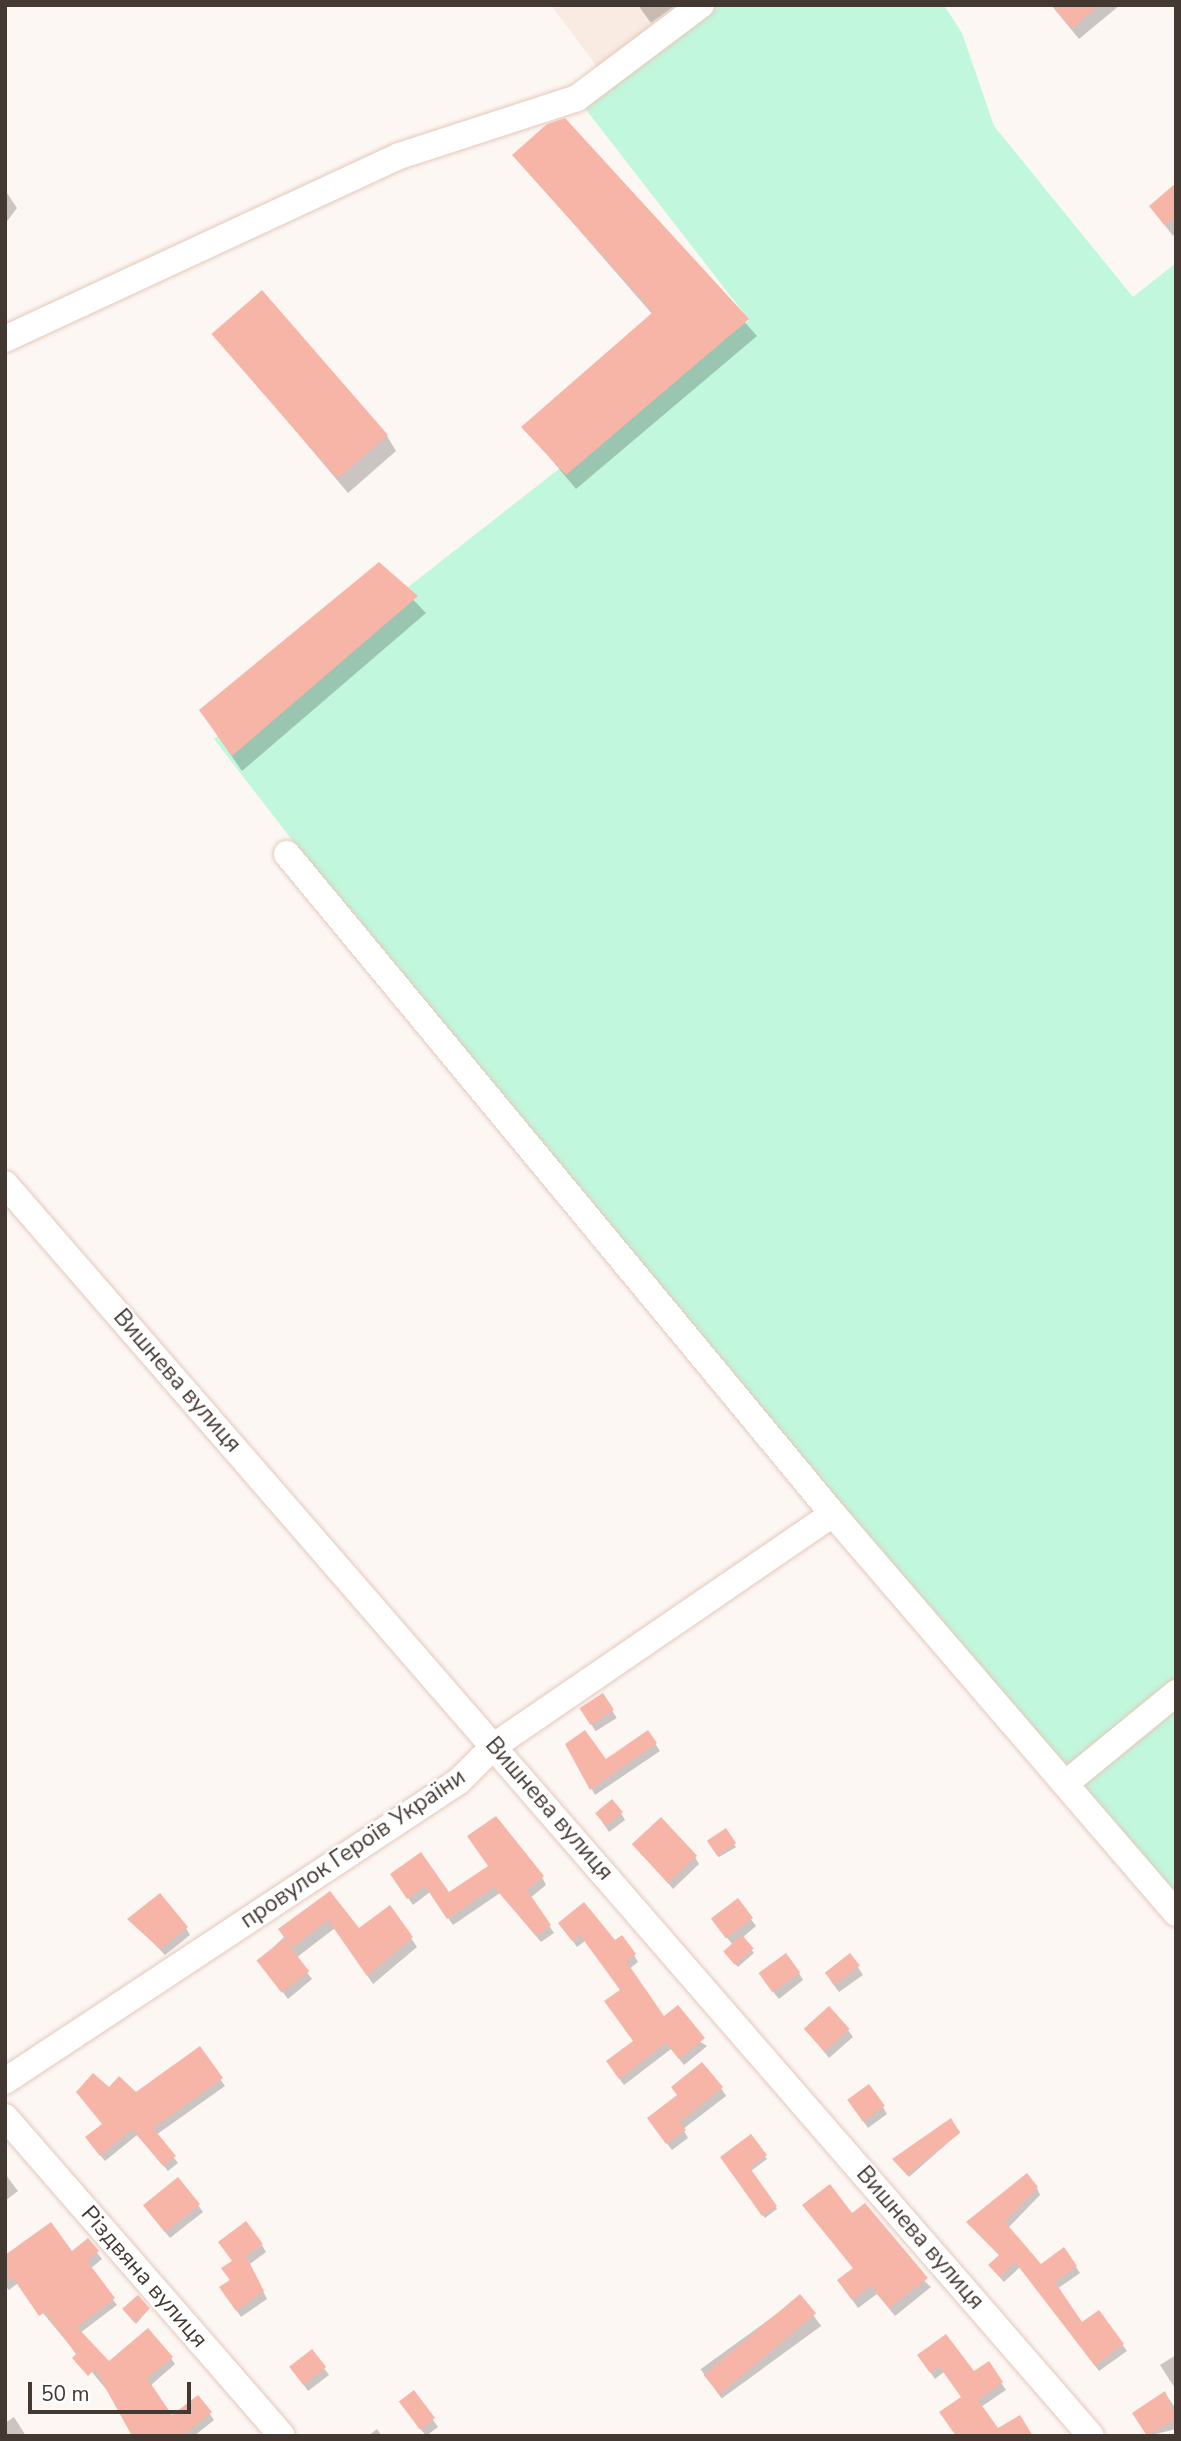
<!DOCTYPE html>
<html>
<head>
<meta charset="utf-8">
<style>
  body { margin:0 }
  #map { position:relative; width:1181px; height:2441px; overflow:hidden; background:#fdf7f4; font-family:"Nunito Sans",sans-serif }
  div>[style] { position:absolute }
  .built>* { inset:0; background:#f9eae2 }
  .green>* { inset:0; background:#c1f7dc }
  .shadow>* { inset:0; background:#0003; transform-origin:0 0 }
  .building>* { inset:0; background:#f7b5a7; transform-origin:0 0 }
  .roads { filter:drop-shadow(0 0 2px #e4c8b9) drop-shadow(0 0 2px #e4c8b9) }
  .minor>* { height:26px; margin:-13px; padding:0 13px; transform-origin:13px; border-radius:13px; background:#fff }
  span { translate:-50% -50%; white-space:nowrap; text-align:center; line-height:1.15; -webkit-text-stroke:5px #fff; paint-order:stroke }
  .street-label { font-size:23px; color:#433832 }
  .frame { position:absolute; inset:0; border:7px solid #433832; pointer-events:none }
  .scale { position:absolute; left:28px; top:2382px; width:163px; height:32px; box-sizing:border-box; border:4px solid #433832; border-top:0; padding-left:9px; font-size:21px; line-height:24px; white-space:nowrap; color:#433832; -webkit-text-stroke:5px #fff; paint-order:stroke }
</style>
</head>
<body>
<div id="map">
  <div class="built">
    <i style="clip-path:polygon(551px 5px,684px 5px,598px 68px)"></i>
  </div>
  <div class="green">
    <i style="clip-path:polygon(701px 5px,944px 5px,962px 33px,994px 126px,1133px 297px,1176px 263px,1176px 1913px,529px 1147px,214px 739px,749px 320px,577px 98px)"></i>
  </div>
  <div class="shadow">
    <i style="clip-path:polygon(638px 5px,676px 5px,651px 23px)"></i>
    <i style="clip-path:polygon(1051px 5px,1120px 5px,1079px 39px)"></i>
    <i style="clip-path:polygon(565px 120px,757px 336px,576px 489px,524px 427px,653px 315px,514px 155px)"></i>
    <i style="clip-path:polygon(1176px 185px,1176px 233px,1173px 236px,1151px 207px)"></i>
    <i style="clip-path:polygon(5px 190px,17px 208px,5px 224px)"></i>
    <i style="clip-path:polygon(214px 334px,387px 436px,396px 451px,348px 493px)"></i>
    <i style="clip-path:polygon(379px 564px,426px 613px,242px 771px,211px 726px)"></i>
    <i style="left:603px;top:1696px;width:26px;height:25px;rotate:58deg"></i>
    <i style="clip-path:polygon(648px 1733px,660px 1751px,595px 1795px,567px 1745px,605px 1761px)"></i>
    <i style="clip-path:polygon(621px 1813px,625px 1820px,609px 1832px,601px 1820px)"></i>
    <i style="left:726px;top:1830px;width:20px;height:20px;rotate:60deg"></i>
    <i style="clip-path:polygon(634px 1844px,695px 1857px,699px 1864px,673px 1889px)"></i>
    <i style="clip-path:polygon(490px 1867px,542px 1877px,546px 1885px,530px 1898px,554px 1933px,541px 1942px,500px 1893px,453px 1925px,430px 1892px,413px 1905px,392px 1875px,449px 1894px)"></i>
    <i style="clip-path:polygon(329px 1894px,358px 1930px,411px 1938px,417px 1947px,373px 1984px,335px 1928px,296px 1958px,312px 1979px,288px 1999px,259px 1961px)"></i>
    <i style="clip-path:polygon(737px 1901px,756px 1926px,742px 1938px,754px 1953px,738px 1967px,727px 1955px,733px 1945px,718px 1927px)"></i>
    <i style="clip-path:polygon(130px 1919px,186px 1928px,190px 1935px,165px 1955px)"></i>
    <i style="clip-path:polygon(565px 1930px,615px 1943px,634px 1955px,638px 1962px,629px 1969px,664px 2019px,707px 2046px,684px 2065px,671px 2049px,624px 2085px,612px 2069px,634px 2042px,622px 1991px,585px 1941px,577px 1947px)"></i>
    <i style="clip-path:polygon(850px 1955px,863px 1975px,839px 1992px,830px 1980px)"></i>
    <i style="clip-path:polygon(799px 1973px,803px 1980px,779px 1999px,765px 1982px)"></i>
    <i style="clip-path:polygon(806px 2029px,848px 2030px,853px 2037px,829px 2058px)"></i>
    <i style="clip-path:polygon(199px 2049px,225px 2086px,156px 2135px,178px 2163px,168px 2171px,137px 2135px,105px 2161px,91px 2144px,103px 2125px,109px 2090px,136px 2094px)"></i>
    <i style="clip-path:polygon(721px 2088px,726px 2096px,683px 2129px,688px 2138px,672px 2150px,654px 2126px)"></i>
    <i style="clip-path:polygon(883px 2107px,887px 2114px,868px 2128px,854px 2108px)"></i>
    <i style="clip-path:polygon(951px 2120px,960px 2132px,909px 2177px,896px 2162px)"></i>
    <i style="clip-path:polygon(750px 2136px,767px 2159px,751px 2171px,777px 2209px,765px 2218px,723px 2157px)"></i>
    <i style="clip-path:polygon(5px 2174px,18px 2191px,5px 2201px)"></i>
    <i style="clip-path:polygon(1037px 2188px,1040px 2195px,1008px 2228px,1040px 2266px,1064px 2250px,1076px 2267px,1080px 2273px,1057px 2289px,1081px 2325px,1098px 2312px,1127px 2351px,1099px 2371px,1020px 2267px,1004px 2282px,994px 2271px,990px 2265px,1000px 2256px,968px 2223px)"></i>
    <i style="clip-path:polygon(198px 2205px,203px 2212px,170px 2238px,150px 2213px)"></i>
    <i style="clip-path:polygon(804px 2206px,852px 2215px,931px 2287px,895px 2316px,877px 2294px,858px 2308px,839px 2281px,854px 2269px)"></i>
    <i style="clip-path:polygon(87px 2240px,102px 2259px,90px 2269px,117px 2305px,80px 2333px,109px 2363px,171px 2358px,175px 2364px,150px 2386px,172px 2417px,198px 2397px,214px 2420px,194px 2436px,145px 2436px,18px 2283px,9px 2290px,5px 2286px,5px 2256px,72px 2253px)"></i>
    <i style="clip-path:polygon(262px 2245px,266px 2252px,250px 2264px,267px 2299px,241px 2317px,226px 2295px,234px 2262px)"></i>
    <i style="left:800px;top:2297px;width:36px;height:123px;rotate:54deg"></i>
    <i style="clip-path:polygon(148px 2310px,136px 2324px,126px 2311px)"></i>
    <i style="clip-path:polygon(1176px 2355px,1176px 2390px,1160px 2365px)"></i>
    <i style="clip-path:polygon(919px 2356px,974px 2373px,988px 2363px,1006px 2390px,981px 2407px,998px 2430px,1031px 2436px,957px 2436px,962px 2398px,944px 2372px,935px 2379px)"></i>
    <i style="clip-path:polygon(291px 2367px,324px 2368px,329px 2375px,308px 2391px)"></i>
    <i style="clip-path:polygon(413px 2392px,438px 2427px,426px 2436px,405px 2409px)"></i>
    <i style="clip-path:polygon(1165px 2393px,1176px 2409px,1176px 2429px,1148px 2436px,1138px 2421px)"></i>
    <i style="clip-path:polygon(14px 2417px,26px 2436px,5px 2436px,5px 2423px)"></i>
    <i style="clip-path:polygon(377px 2429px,382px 2436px,368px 2436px)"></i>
  </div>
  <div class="building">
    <i style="clip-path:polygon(1052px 5px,1099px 5px,1072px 29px)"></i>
    <i style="clip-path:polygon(565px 118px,749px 319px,566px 475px,521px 427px,653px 312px,512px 155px,547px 124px)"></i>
    <i style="clip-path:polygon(1176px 183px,1176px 216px,1165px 226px,1149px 206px)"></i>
    <i style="left:262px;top:290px;width:192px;height:67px;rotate:49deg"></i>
    <i style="clip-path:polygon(379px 562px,418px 596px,232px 756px,199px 710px)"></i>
    <i style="left:603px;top:1693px;width:20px;height:28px;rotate:57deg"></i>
    <i style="clip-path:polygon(585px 1730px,606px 1759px,648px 1730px,657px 1743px,590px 1790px,565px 1744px)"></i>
    <i style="left:612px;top:1799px;width:17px;height:22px;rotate:50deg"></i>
    <i style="clip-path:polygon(496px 1816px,544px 1876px,527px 1890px,551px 1925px,536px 1936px,494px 1887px,447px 1919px,425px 1886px,407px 1899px,390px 1874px,421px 1852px,449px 1892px,488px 1866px,467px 1836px)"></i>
    <i style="left:661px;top:1817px;width:53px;height:40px;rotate:47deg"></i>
    <i style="left:726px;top:1828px;width:18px;height:23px;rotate:56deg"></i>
    <i style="clip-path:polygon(330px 1891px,359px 1928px,390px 1905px,413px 1937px,367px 1976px,328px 1920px,292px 1948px,278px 1929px)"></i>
    <i style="clip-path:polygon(160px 1893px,188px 1927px,160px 1949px,127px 1919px)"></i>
    <i style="left:738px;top:1898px;width:25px;height:34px;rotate:53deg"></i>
    <i style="clip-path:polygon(584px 1902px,615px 1940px,622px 1935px,636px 1954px,626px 1961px,664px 2016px,678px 2005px,705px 2038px,679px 2059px,666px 2043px,619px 2079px,606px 2061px,633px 2041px,604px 2001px,620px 1990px,580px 1935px,572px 1941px,558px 1923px)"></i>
    <i style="left:742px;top:1935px;width:18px;height:25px;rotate:49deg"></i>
    <i style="left:284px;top:1939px;width:41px;height:35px;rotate:52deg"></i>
    <i style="left:786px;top:1953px;width:24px;height:34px;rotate:54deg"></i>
    <i style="left:850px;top:1953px;width:16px;height:32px;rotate:52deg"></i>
    <i style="left:829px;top:2006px;width:31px;height:34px;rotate:48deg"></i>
    <i style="clip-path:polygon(200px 2046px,223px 2078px,153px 2128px,176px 2156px,163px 2166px,132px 2129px,100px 2156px,85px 2137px,102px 2124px,76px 2092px,93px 2073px,109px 2087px,119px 2076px,136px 2092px)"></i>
    <i style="clip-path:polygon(702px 2062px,723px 2087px,680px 2122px,686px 2130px,666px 2144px,647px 2118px,677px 2095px,671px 2087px)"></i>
    <i style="left:869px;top:2084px;width:27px;height:27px;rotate:54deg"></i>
    <i style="clip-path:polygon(951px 2118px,960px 2133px,907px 2175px,892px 2159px)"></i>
    <i style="clip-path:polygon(751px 2134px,767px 2155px,750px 2168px,777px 2206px,762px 2216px,720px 2157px)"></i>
    <i style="clip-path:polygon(1027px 2173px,1038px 2187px,1005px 2222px,1041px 2264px,1064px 2247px,1077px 2266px,1055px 2282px,1082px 2322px,1099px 2310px,1124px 2344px,1095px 2366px,1015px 2262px,1000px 2277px,988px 2265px,999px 2255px,966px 2222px)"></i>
    <i style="left:178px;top:2177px;width:35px;height:45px;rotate:51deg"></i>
    <i style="clip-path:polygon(830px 2184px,852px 2213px,865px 2203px,928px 2278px,889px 2308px,871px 2286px,852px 2300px,837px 2280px,853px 2268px,802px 2205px)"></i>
    <i style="clip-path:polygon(246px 2221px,263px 2244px,246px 2256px,264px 2291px,236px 2311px,219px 2287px,230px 2280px,221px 2268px,232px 2261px,218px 2242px)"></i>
    <i style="clip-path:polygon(51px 2222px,72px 2251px,88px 2238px,99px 2251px,87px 2261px,115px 2298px,77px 2327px,109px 2361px,148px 2328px,173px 2357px,147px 2378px,172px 2415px,198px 2395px,212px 2412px,182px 2436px,132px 2436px,95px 2369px,88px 2376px,72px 2358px,76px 2354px,45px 2312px,39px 2316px,13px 2278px,5px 2283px,5px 2255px)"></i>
    <i style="left:800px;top:2294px;width:25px;height:126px;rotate:50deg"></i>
    <i style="left:138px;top:2295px;width:18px;height:21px;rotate:49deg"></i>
    <i style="clip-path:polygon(946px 2334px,974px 2371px,989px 2361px,1003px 2382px,978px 2400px,998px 2428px,1020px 2415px,1033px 2436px,956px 2436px,939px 2412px,961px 2397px,939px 2366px,930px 2373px,917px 2355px)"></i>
    <i style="left:312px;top:2349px;width:23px;height:29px;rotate:52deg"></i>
    <i style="left:414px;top:2390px;width:35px;height:19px;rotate:53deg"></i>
    <i style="clip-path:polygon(1165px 2391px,1176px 2419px,1147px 2436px,1132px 2413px)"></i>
  </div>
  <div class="roads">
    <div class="minor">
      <i style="left:5px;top:339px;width:434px;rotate:-24.9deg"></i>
      <i style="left:399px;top:156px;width:187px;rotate:-18deg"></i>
      <i style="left:577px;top:98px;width:155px;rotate:-36.9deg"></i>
      <i style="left:287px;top:854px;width:857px;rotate:50.4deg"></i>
      <i style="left:833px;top:1514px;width:526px;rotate:49.32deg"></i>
      <i style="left:5px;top:1184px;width:1657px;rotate:49.06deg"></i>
      <i style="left:1065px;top:1784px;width:144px;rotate:-39.3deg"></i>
      <i style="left:5px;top:2081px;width:544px;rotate:-33.46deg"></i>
      <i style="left:459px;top:1781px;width:49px;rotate:-45deg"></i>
      <i style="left:494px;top:1746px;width:411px;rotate:-34.4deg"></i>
      <i style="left:5px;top:2117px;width:422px;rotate:49deg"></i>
    </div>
  </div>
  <div class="street-label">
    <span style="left:177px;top:1381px;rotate:49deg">Вишнева вулиця</span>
    <span style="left:549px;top:1809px;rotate:49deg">Вишнева вулиця</span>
    <span style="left:353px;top:1849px;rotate:-34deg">провулок Героїв України</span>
    <span style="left:920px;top:2238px;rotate:49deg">Вишнева вулиця</span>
    <span style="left:144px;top:2277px;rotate:49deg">Різдвяна вулиця</span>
  </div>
  <div class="frame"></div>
  <div class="scale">50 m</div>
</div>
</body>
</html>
